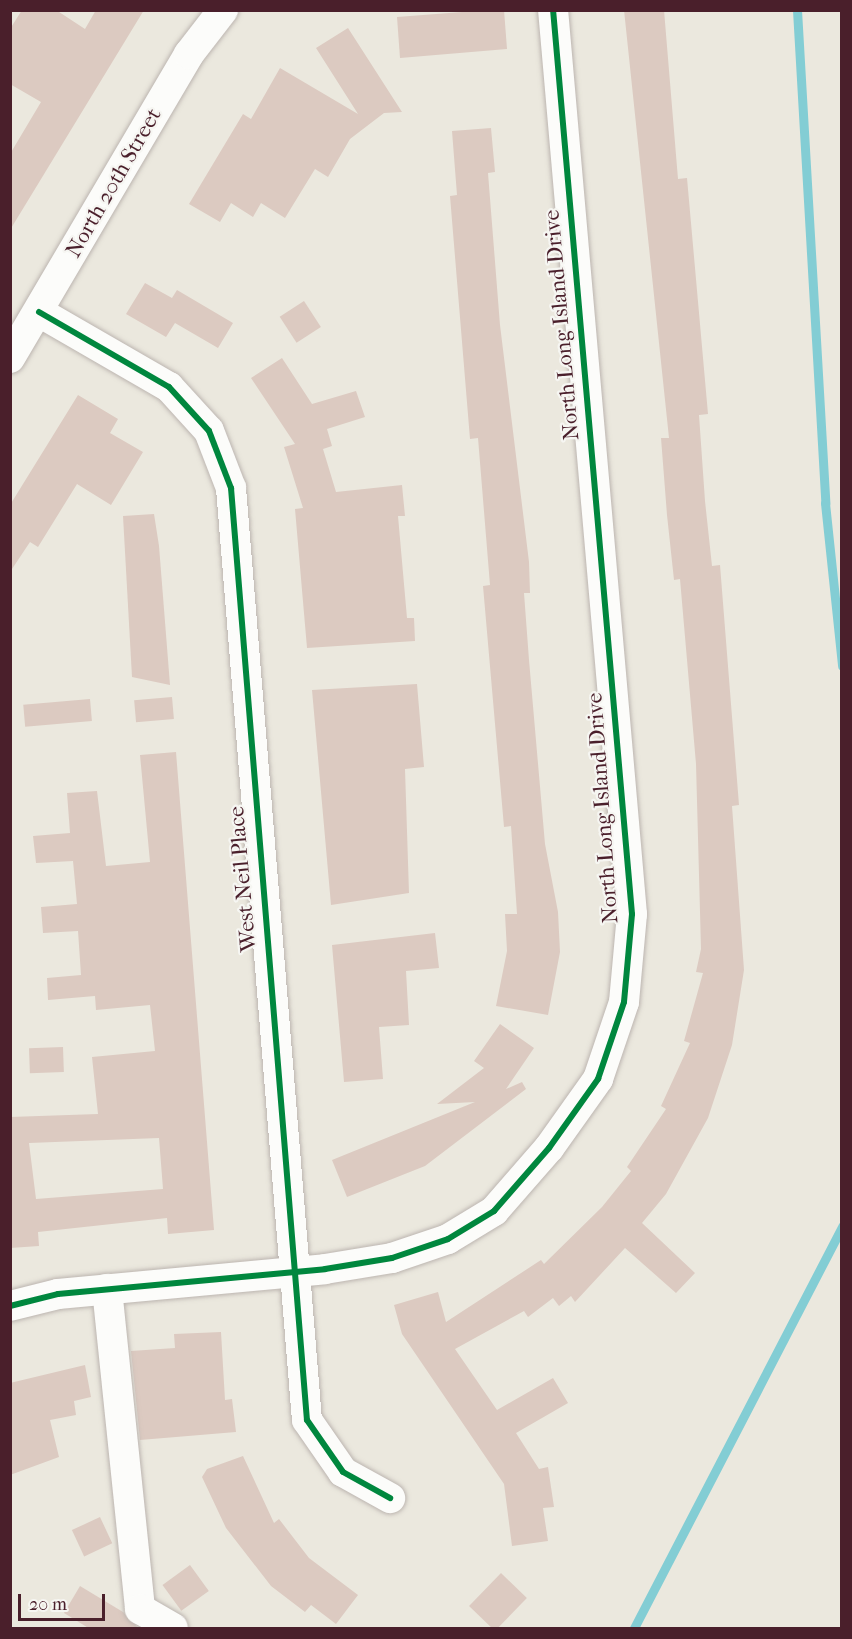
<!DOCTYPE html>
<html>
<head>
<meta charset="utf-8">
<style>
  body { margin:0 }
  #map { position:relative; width:852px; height:1639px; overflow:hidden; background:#ebe8de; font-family:"IM FELL French Canon",serif }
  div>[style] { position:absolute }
  .stream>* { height:9px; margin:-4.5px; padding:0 4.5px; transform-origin:4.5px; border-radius:4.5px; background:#83cdd4 }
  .building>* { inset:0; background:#dccac1; transform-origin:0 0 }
  .roads { filter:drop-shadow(0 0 2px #bcb5b0) drop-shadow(0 0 2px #bcb5b0) }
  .minor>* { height:30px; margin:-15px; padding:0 15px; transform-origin:15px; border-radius:15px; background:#fcfcfa }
  .cycleway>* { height:6px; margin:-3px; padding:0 3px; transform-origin:3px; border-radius:3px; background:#00873e }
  span { translate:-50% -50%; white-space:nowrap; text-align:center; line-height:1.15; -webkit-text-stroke:4.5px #f6f6f2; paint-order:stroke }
  .street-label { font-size:22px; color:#4a1f2b }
  .frame { position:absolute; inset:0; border:12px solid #4a1f2b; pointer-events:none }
  .scale { position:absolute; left:18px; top:1594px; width:87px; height:27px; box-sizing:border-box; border:3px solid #4a1f2b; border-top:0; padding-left:8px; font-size:18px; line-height:21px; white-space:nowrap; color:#4a1f2b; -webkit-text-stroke:4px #f6f6f2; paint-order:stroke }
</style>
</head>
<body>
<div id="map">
  <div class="stream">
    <i style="left:797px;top:10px;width:494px;rotate:86.7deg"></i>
    <i style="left:825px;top:503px;width:164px;rotate:84deg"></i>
    <i style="left:634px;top:1628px;width:453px;rotate:-62.6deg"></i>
  </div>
  <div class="building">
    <i style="clip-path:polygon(22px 10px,56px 10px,85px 29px,96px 10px,144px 10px,10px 230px,10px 154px,41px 102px,10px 84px,10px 29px)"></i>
    <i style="clip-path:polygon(488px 10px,504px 10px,507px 49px,400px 58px,397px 17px)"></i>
    <i style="clip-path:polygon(624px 10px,664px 10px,678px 179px,687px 178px,708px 414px,699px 415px,705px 501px,712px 566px,720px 565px,739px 805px,732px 806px,744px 970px,732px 1045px,708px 1118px,666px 1194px,642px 1223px,695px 1273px,676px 1293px,625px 1248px,575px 1302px,571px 1296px,559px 1306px,553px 1298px,528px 1317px,524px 1311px,455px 1349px,497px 1410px,553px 1378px,568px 1403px,516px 1433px,539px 1469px,548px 1467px,554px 1507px,543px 1508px,548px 1541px,512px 1546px,504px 1484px,402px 1334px,394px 1305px,438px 1292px,446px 1322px,541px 1260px,544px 1264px,602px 1207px,631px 1171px,627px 1167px,666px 1109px,661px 1106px,690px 1043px,684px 1041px,703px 973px,696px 972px,701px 949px,696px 764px,680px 579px,674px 580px,667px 515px,661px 438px,669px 438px)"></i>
    <i style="clip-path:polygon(348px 28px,402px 112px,384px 113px,350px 139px,328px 177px,315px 169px,285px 218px,261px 203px,253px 217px,231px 203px,220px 222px,189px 204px,243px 114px,251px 119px,280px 68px,358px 114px,316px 48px)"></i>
    <i style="clip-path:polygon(491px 128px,495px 172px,488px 173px,500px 325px,529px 562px,530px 593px,524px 593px,529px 660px,545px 844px,558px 912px,560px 952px,548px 1015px,496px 1006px,507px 951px,505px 914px,517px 914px,511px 826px,504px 827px,483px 586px,490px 585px,478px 438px,470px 439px,450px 196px,457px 195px,452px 131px)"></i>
    <i style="clip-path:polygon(145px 283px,172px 298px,177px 290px,233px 323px,218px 348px,175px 323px,166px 337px,126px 314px)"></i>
    <i style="left:304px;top:301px;width:31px;height:29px;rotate:57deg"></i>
    <i style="clip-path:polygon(282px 358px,312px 404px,356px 391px,365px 417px,327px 429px,332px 446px,323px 449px,336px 492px,402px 485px,405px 516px,398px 516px,407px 618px,414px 618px,415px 641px,307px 648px,295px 509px,303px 508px,284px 447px,295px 444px,251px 378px)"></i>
    <i style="clip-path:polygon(78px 395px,118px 419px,110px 433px,143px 452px,111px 505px,77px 484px,38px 547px,30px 542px,10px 572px,10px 505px)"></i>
    <i style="clip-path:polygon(154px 514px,159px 546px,170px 685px,132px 677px,123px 516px)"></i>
    <i style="clip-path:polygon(417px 684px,424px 767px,405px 769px,409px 893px,331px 905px,312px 690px)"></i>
    <i style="left:172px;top:697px;width:22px;height:38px;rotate:85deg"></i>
    <i style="left:90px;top:699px;width:22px;height:67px;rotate:85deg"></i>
    <i style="clip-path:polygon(evenodd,176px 752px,214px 1230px,168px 1234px,167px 1218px,38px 1232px,39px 1246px,10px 1248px,10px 1117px,98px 1114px,92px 1057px,155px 1051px,150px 1005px,96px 1010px,95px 996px,48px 1000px,47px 978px,81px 975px,78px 931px,43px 933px,41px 907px,77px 904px,73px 861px,36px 863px,33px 836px,70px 833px,67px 793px,97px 791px,106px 866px,150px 862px,140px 755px,176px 752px,159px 1138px,163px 1189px,36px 1199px,29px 1143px,159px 1138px)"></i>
    <i style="clip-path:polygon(435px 933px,439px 968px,406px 971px,409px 1025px,379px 1027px,383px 1079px,344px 1082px,332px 945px)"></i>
    <i style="clip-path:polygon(500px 1024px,534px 1048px,506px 1089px,522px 1082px,526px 1089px,425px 1166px,347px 1197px,332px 1160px,475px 1102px,437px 1104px,484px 1068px,474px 1061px)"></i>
    <i style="left:63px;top:1047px;width:25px;height:34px;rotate:88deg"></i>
    <i style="clip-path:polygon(221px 1332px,225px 1400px,232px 1399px,236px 1432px,140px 1440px,131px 1351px,175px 1348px,174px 1334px)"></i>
    <i style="clip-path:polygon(85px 1365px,91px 1397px,74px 1401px,76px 1415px,50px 1420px,59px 1457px,10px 1475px,10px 1383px)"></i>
    <i style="clip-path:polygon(243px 1456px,274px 1523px,279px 1519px,309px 1558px,358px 1595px,336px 1624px,311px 1605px,305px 1612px,271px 1586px,226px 1528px,202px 1477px,207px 1469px)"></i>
    <i style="left:100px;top:1517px;width:29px;height:31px;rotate:65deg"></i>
    <i style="left:190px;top:1565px;width:32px;height:34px;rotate:54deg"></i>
    <i style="left:501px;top:1573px;width:36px;height:46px;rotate:44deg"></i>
    <i style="clip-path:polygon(80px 1586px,123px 1612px,139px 1629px,90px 1629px,64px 1613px)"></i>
  </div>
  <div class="roads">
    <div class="minor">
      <i style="left:39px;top:312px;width:150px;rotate:30deg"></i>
      <i style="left:169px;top:387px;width:59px;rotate:47.7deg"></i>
      <i style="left:209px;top:431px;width:61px;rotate:68.9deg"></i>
      <i style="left:231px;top:488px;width:935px;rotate:85.34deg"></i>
      <i style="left:307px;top:1420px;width:63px;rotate:55.3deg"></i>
      <i style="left:343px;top:1472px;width:54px;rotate:29deg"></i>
      <i style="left:10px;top:358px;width:353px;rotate:-59.5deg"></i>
      <i style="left:189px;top:54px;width:56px;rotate:-52.3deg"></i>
      <i style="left:107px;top:1289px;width:322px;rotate:84.1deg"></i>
      <i style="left:140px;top:1609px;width:38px;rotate:30deg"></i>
      <i style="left:10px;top:1306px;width:49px;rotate:-14deg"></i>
      <i style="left:58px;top:1294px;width:268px;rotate:-5.3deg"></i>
      <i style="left:325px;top:1269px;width:68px;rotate:-9.3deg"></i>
      <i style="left:392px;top:1258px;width:59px;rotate:-18.7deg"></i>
      <i style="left:448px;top:1239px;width:54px;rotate:-31.3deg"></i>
      <i style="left:494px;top:1211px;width:84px;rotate:-48.9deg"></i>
      <i style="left:549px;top:1148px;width:85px;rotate:-54.6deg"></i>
      <i style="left:598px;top:1079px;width:81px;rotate:-71.3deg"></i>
      <i style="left:624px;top:1002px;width:88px;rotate:-84.8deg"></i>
      <i style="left:632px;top:914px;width:907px;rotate:-94.99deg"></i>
    </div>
  </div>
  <div class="cycleway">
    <i style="left:39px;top:312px;width:150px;rotate:30deg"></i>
    <i style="left:169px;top:387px;width:59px;rotate:47.7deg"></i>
    <i style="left:209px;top:431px;width:61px;rotate:68.9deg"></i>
    <i style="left:231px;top:488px;width:935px;rotate:85.34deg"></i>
    <i style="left:307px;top:1420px;width:63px;rotate:55.3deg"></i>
    <i style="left:343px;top:1472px;width:54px;rotate:29deg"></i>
    <i style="left:10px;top:1306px;width:49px;rotate:-14deg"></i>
    <i style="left:58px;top:1294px;width:268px;rotate:-5.3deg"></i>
    <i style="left:325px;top:1269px;width:68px;rotate:-9.3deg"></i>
    <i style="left:392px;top:1258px;width:59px;rotate:-18.7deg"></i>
    <i style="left:448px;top:1239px;width:54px;rotate:-31.3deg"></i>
    <i style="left:494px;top:1211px;width:84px;rotate:-48.9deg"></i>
    <i style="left:549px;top:1148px;width:85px;rotate:-54.6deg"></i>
    <i style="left:598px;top:1079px;width:81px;rotate:-71.3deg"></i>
    <i style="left:624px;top:1002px;width:88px;rotate:-84.8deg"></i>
    <i style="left:632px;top:914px;width:907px;rotate:-94.99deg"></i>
  </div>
  <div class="street-label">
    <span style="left:114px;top:183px;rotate:-60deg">North 20th Street</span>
    <span style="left:562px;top:325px;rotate:-95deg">North Long Island Drive</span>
    <span style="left:603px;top:808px;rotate:-94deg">North Long Island Drive</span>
    <span style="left:243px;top:879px;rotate:-95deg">West Neil Place</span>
  </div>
  <div class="frame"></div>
  <div class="scale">20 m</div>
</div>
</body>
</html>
